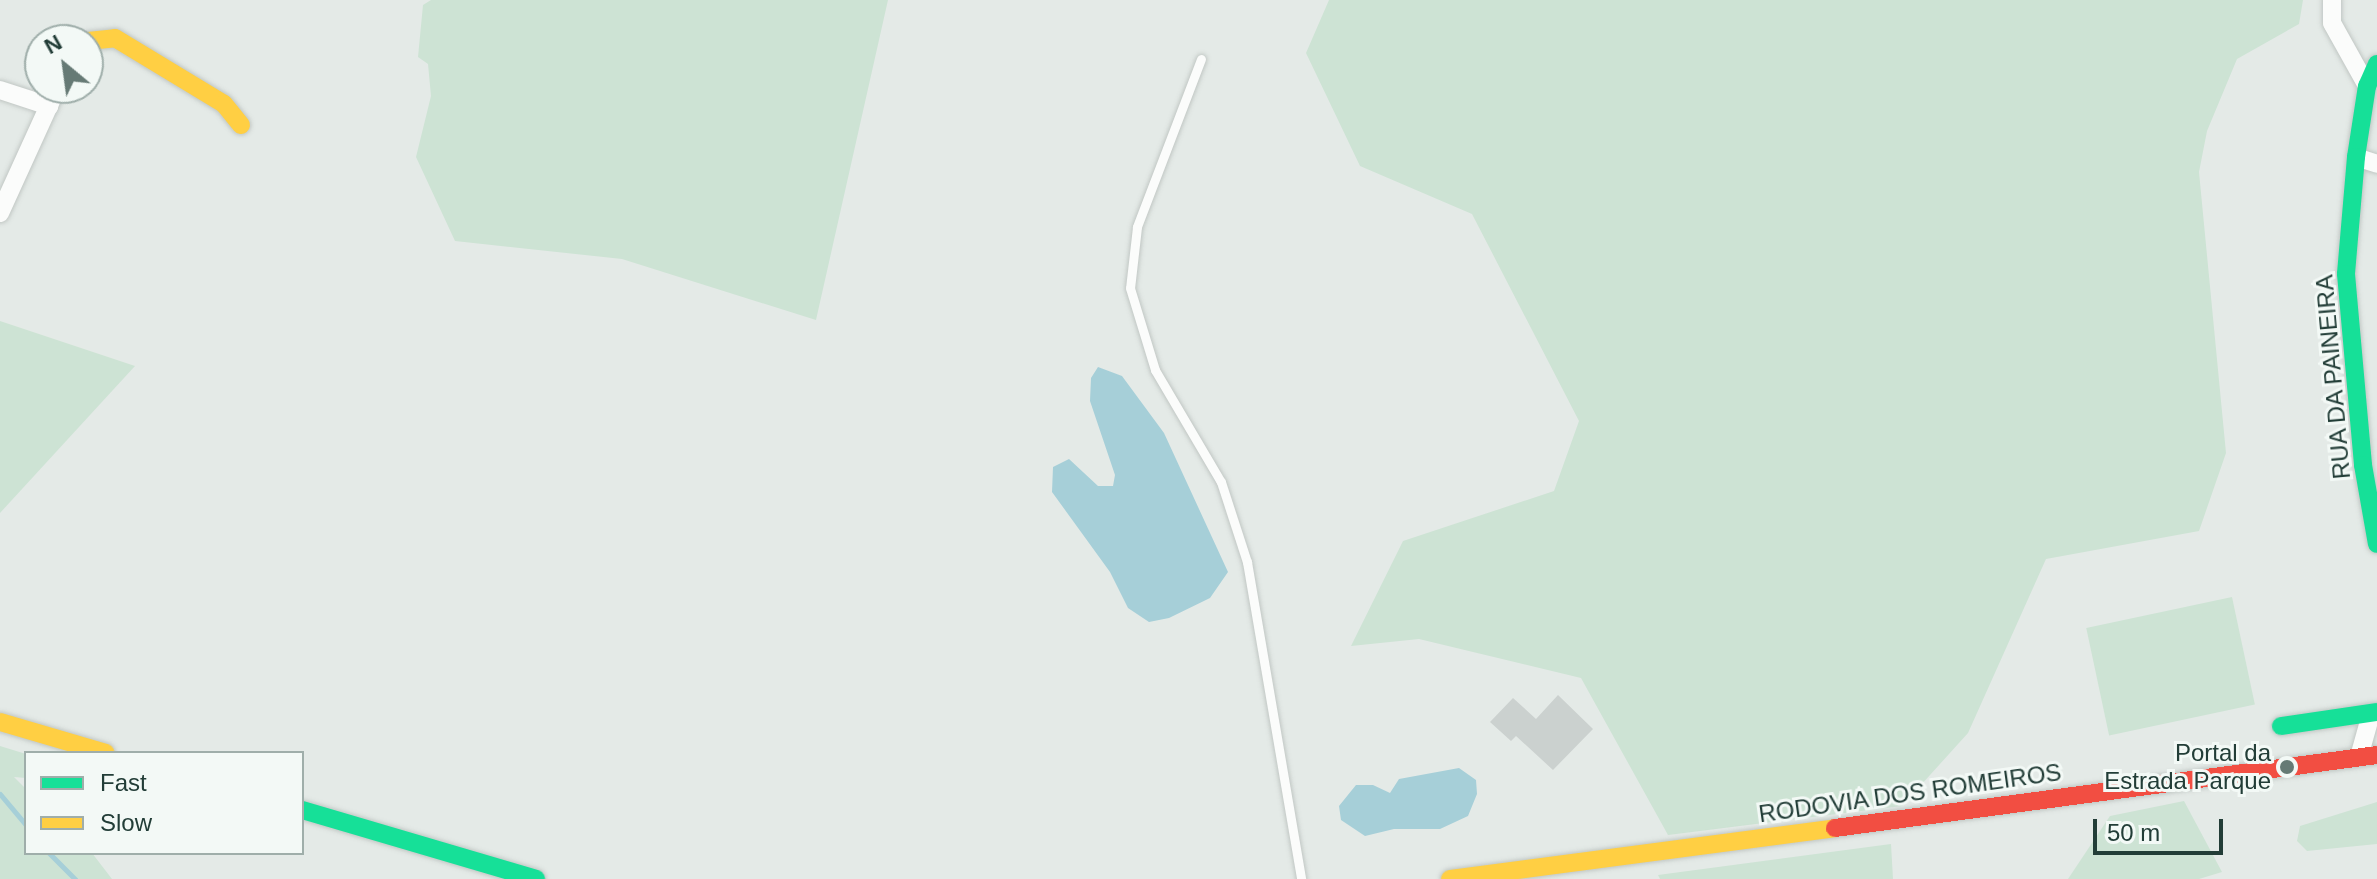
<!DOCTYPE html>
<html>
<head>
<meta charset="utf-8">
<style>
  body { margin:0 }
  #map { position:relative; width:2377px; height:879px; overflow:hidden; background:#e4eae7; font-family:Helvetica,sans-serif }
  div>[style] { position:absolute }
  .green>* { inset:0; background:#cde3d4; transform-origin:0 0 }
  .water>* { inset:0; background:#a6cfd8 }
  .stream>* { height:5px; margin:-2.5px; padding:0 2.5px; transform-origin:2.5px; border-radius:2.5px; background:#a6cfd8 }
  .building>* { inset:0; background:#cbd1cf }
  .roads { filter:drop-shadow(0 0 2px #c1c7c4) drop-shadow(0 0 2px #c1c7c4) }
  .lane>* { height:9px; margin:-4.5px; padding:0 4.5px; transform-origin:4.5px; border-radius:4.5px; background:#fbfcfb }
  .street>* { height:18px; margin:-9px; padding:0 9px; transform-origin:9px; border-radius:9px; background:#fbfcfb }
  .fast>* { height:18px; margin:-9px; padding:0 9px; transform-origin:9px; border-radius:9px; background:#16e098 }
  .slow>* { height:18px; margin:-9px; padding:0 9px; transform-origin:9px; border-radius:9px; background:#ffcf43 }
  .jam>* { height:18px; margin:-9px; padding:0 9px; transform-origin:9px; border-radius:9px; background:#f24e42 }
  .dots>* { width:22px; height:22px; translate:-50% -50%; box-sizing:border-box; border:4px solid #f3f9f6; border-radius:50% }
  span { translate:-50% -50%; white-space:nowrap; text-align:center; line-height:1.15; -webkit-text-stroke:6px #f3f9f6; paint-order:stroke }
  .street-label { font-size:24px; color:#223d37 }
  .poi-label { font-size:24px; color:#223d37 }
  .right { translate:-100% -50%; text-align:right }
  .legend { position:absolute; left:24px; top:751px; width:280px; height:104px; box-sizing:border-box; background:#f3f9f6; border:2px solid #9faeaa; margin:0; padding:10px 14px; list-style:none; font-size:24px; color:#223d37 }
  .legend li { display:flex; align-items:center; gap:16px; height:40px }
  .legend b { width:40px; border:2px solid #9faeaa }
  .north { position:absolute; left:24px; top:24px; width:80px; height:80px; box-sizing:border-box; background:#f3f9f6; border:2px solid #9faeaa; border-radius:50%; rotate:331deg; font-size:22px; font-weight:700; line-height:32px; text-align:center; color:#223d37 }
  .north::after { content:''; display:block; margin:auto; width:28px; height:36px; background:#667a75; clip-path:polygon(50% 0,100% 100%,50% 72%,0 100%) }
  .scale { position:absolute; left:2093px; top:819px; width:130px; height:36px; box-sizing:border-box; border:4px solid #223d37; border-top:0; padding-left:10px; font-size:24px; line-height:28px; white-space:nowrap; color:#223d37; -webkit-text-stroke:6px #f3f9f6; paint-order:stroke }
</style>
</head>
<body>
<div id="map">
  <div class="green">
    <i style="clip-path:polygon(431px 0,888px 0,816px 320px,622px 259px,455px 241px,416px 157px,431px 96px,428px 64px,418px 57px,423px 5px)"></i>
    <i style="clip-path:polygon(1329px 0,2303px 0,2299px 24px,2237px 59px,2207px 131px,2199px 172px,2226px 453px,2199px 531px,2046px 559px,1968px 733px,1902px 806px,1668px 835px,1581px 678px,1419px 639px,1351px 646px,1403px 541px,1554px 491px,1579px 421px,1472px 214px,1360px 166px,1306px 53px)"></i>
    <i style="clip-path:polygon(0 321px,135px 366px,0 513px)"></i>
    <i style="left:2232px;top:597px;width:110px;height:149px;rotate:78deg"></i>
    <i style="clip-path:polygon(0 746px,26px 754px,26px 778px,14px 777px,26px 789px,26px 853px,92px 853px,112px 879px,0 879px)"></i>
    <i style="clip-path:polygon(2184px 801px,2222px 872px,2199px 879px,2068px 879px,2110px 816px)"></i>
    <i style="clip-path:polygon(2377px 802px,2377px 844px,2307px 851px,2297px 841px,2300px 826px)"></i>
    <i style="clip-path:polygon(1891px 844px,1893px 879px,1660px 879px,1658px 875px)"></i>
  </div>
  <div class="water">
    <i style="clip-path:polygon(1098px 367px,1122px 376px,1164px 433px,1228px 572px,1210px 598px,1169px 618px,1149px 622px,1128px 608px,1110px 572px,1052px 492px,1053px 467px,1069px 459px,1098px 486px,1113px 486px,1115px 475px,1090px 401px,1091px 378px)"></i>
    <i style="clip-path:polygon(1459px 768px,1476px 780px,1477px 794px,1468px 816px,1440px 829px,1394px 829px,1365px 836px,1341px 820px,1339px 806px,1356px 785px,1373px 785px,1390px 793px,1399px 779px)"></i>
  </div>
  <div class="stream">
    <i style="left:0;top:794px;width:40px;rotate:50deg"></i>
    <i style="left:49px;top:853px;width:37px;rotate:45deg"></i>
  </div>
  <div class="building">
    <i style="clip-path:polygon(1558px 695px,1593px 729px,1553px 770px,1516px 736px,1511px 741px,1490px 722px,1513px 698px,1536px 719px)"></i>
  </div>
  <div class="roads">
    <div class="lane">
      <i style="left:1201px;top:59px;width:180px;rotate:110.9deg"></i>
      <i style="left:1137px;top:227px;width:61px;rotate:96.5deg"></i>
      <i style="left:1130px;top:288px;width:86px;rotate:73deg"></i>
      <i style="left:1155px;top:370px;width:130px;rotate:59.5deg"></i>
      <i style="left:1221px;top:482px;width:84px;rotate:72deg"></i>
      <i style="left:1247px;top:562px;width:322px;rotate:80.3deg"></i>
    </div>
    <div class="street">
      <i style="left:2332px;top:0;width:23px;rotate:90deg"></i>
      <i style="left:2332px;top:23px;width:72px;rotate:60.9deg"></i>
      <i style="left:0;top:90px;width:52px;rotate:18.1deg"></i>
      <i style="left:2356px;top:157px;width:22px;rotate:18deg"></i>
      <i style="left:0;top:213px;width:137px;rotate:-65.5deg"></i>
      <i style="left:2359px;top:757px;width:45px;rotate:-74.4deg"></i>
    </div>
    <div class="fast">
      <i style="left:2377px;top:64px;width:24px;rotate:114deg"></i>
      <i style="left:2367px;top:86px;width:72px;rotate:98.8deg"></i>
      <i style="left:2356px;top:157px;width:117px;rotate:94.9deg"></i>
      <i style="left:2346px;top:274px;width:192px;rotate:84.9deg"></i>
      <i style="left:2363px;top:465px;width:80px;rotate:80deg"></i>
      <i style="left:2281px;top:726px;width:97px;rotate:-8.3deg"></i>
      <i style="left:302px;top:810px;width:244px;rotate:16.4deg"></i>
    </div>
    <div class="slow">
      <i style="left:88px;top:41px;width:27px;rotate:-6deg"></i>
      <i style="left:115px;top:38px;width:127px;rotate:31.2deg"></i>
      <i style="left:224px;top:104px;width:27px;rotate:51deg"></i>
      <i style="left:0;top:722px;width:110px;rotate:16.3deg"></i>
      <i style="left:1450px;top:879px;width:388px;rotate:-7.5deg"></i>
    </div>
    <div class="jam">
      <i style="left:1835px;top:828px;width:547px;rotate:-7.67deg"></i>
    </div>
  </div>
  <div class="dots">
    <i style="left:2287px;top:767px;background:#667a75"></i>
  </div>
  <div class="street-label">
    <span style="left:2333px;top:377px;rotate:-95deg">RUA DA PAINEIRA</span>
    <span style="left:1910px;top:793px;rotate:-8deg">RODOVIA DOS ROMEIROS</span>
  </div>
  <div class="poi-label">
    <span class="right" style="left:2271px;top:767px">Portal da<br>Estrada Parque</span>
  </div>
  <ul class="legend">
  <li><b style="height:10px;background:#16e098"></b>Fast</li>
  <li><b style="height:10px;background:#ffcf43"></b>Slow</li>
  </ul>
  <div class="north">N</div>
  <div class="scale">50 m</div>
</div>
</body>
</html>
